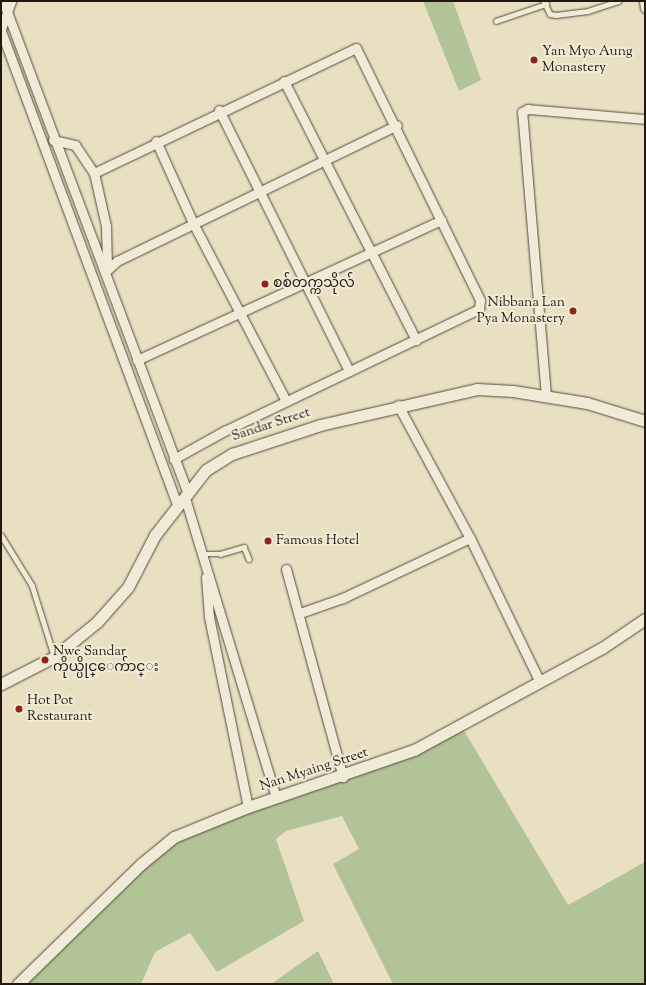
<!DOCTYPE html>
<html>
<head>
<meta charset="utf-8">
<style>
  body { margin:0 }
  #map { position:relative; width:646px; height:985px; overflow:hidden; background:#e8e0c1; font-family:"Sorts Mill Goudy","Noto Sans Myanmar",serif }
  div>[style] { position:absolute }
  .green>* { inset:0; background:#b2c396 }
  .roads { filter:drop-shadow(0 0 1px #544a3d) drop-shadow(0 0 1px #544a3d) }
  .service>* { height:4.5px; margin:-2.25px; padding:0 2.25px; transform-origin:2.25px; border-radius:2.25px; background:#f0ebd7 }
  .minor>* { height:9px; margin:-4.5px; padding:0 4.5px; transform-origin:4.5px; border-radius:4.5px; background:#f0ebd7 }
  .tertiary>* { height:11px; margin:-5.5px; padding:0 5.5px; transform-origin:5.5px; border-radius:5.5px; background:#f0ebd7 }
  .dots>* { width:11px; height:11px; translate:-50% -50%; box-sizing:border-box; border:2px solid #f0ebd7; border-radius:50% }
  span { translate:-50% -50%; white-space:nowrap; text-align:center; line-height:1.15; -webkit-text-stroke:4px #f0ebd7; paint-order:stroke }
  .poi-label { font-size:14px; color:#231811 }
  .left { translate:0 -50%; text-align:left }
  .right { translate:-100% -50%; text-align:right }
  .street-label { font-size:14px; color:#231811 }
  .frame { position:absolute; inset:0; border:2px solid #231811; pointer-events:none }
</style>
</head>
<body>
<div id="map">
  <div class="green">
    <i style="clip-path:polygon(423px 1px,453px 1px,481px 80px,459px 91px)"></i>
    <i style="clip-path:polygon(463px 729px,568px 905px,645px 862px,645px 984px,393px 984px,333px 864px,359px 849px,342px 816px,286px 831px,276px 839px,304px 921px,217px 972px,190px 933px,155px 952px,141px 984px,24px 984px,177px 839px)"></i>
    <i style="clip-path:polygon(318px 951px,334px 984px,271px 984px)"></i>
  </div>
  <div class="roads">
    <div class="service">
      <i style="left:544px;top:1px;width:14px;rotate:65deg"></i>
      <i style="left:550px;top:14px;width:6px;rotate:9deg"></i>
      <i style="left:556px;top:15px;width:32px;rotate:-7deg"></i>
      <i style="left:588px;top:11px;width:32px;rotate:-18deg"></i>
      <i style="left:496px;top:21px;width:53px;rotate:-18.8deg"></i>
      <i style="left:1px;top:535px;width:59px;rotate:58.2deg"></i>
      <i style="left:32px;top:585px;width:73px;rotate:72.6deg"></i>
      <i style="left:204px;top:554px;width:16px"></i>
      <i style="left:220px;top:554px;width:25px;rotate:-16deg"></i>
      <i style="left:244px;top:547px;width:13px;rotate:67deg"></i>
    </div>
    <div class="minor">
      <i style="left:3px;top:1px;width:527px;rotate:69.43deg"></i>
      <i style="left:644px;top:1px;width:7px;rotate:82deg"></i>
      <i style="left:1px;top:29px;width:30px;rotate:-70deg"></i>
      <i style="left:1px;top:31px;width:508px;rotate:69.6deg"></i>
      <i style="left:284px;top:81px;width:291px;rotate:63deg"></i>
      <i style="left:219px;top:110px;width:292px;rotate:63.5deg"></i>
      <i style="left:53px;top:140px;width:23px;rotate:13deg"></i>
      <i style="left:75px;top:145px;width:34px;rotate:56deg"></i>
      <i style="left:94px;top:173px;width:54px;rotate:77.2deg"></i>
      <i style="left:106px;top:226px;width:40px;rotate:88.6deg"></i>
      <i style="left:156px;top:141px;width:92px;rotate:65.7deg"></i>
      <i style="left:194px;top:225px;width:199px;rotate:62.4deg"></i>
      <i style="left:94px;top:173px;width:290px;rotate:-25.5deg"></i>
      <i style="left:356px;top:48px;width:281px;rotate:63.8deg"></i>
      <i style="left:480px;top:300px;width:9px;rotate:96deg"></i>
      <i style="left:479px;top:309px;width:280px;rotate:154.4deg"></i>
      <i style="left:226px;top:430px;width:60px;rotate:150.9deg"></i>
      <i style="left:105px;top:272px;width:16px;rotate:-43deg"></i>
      <i style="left:117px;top:261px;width:311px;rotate:-25.9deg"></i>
      <i style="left:137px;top:360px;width:335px;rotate:-24.7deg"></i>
      <i style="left:546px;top:396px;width:285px;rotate:-94.8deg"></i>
      <i style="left:522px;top:112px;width:7px;rotate:-27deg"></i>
      <i style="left:528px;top:109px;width:117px;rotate:4.9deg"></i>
      <i style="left:398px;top:405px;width:151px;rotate:61.6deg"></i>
      <i style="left:470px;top:538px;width:160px;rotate:64.1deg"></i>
      <i style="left:185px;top:498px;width:313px;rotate:73.1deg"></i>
      <i style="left:286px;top:569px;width:216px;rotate:74.7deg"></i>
      <i style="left:206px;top:577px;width:40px;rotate:85.7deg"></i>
      <i style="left:209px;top:617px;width:194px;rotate:78.4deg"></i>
      <i style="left:300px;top:613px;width:46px;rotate:-19.2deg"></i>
      <i style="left:343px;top:598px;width:140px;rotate:-25.3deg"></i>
    </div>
    <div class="tertiary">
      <i style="left:1px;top:684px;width:59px;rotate:-27deg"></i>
      <i style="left:54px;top:657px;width:55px;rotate:-39.1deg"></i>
      <i style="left:97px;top:622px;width:47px;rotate:-48.5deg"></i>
      <i style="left:128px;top:587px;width:59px;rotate:-62.6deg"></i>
      <i style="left:155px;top:535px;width:83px;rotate:-51.9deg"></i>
      <i style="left:206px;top:470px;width:31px;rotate:-32deg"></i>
      <i style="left:232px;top:454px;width:93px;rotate:-18.2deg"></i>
      <i style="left:320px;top:425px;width:161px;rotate:-12.9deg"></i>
      <i style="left:477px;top:389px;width:36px;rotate:3deg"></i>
      <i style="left:513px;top:391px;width:75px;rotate:9.2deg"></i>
      <i style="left:587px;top:403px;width:61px;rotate:17.2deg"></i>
      <i style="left:18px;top:984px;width:172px;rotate:-44.3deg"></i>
      <i style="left:141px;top:864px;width:43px;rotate:-39.3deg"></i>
      <i style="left:174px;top:837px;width:80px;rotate:-22.1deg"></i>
      <i style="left:248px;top:807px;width:176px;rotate:-19deg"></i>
      <i style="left:414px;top:750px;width:214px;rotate:-28.5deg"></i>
      <i style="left:602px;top:648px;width:52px;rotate:-34deg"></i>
    </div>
  </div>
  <div class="dots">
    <i style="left:534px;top:60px;background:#8f2418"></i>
    <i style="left:265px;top:284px;background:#8f2418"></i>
    <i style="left:573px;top:311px;background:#8f2418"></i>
    <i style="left:268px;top:541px;background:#8f2418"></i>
    <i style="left:45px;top:660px;background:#8f2418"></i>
    <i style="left:19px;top:709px;background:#8f2418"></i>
  </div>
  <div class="poi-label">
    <span class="left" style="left:542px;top:60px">Yan Myo Aung<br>Monastery</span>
    <span class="left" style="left:273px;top:284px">စစ်‌တက္ကသိုလ်</span>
    <span class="right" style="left:565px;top:311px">Nibbana Lan<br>Pya Monastery</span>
    <span class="left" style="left:276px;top:541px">Famous Hotel</span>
    <span class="left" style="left:53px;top:660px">Nwe Sandar<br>ကိုယ္ပိုင္ေက်ာင္း</span>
    <span class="left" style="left:27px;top:709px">Hot Pot<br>Restaurant</span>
  </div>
  <div class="street-label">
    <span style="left:271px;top:425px;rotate:-18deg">Sandar Street</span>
    <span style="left:314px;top:770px;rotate:-18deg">Nan Myaing Street</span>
  </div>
  <div class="frame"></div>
</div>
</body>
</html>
